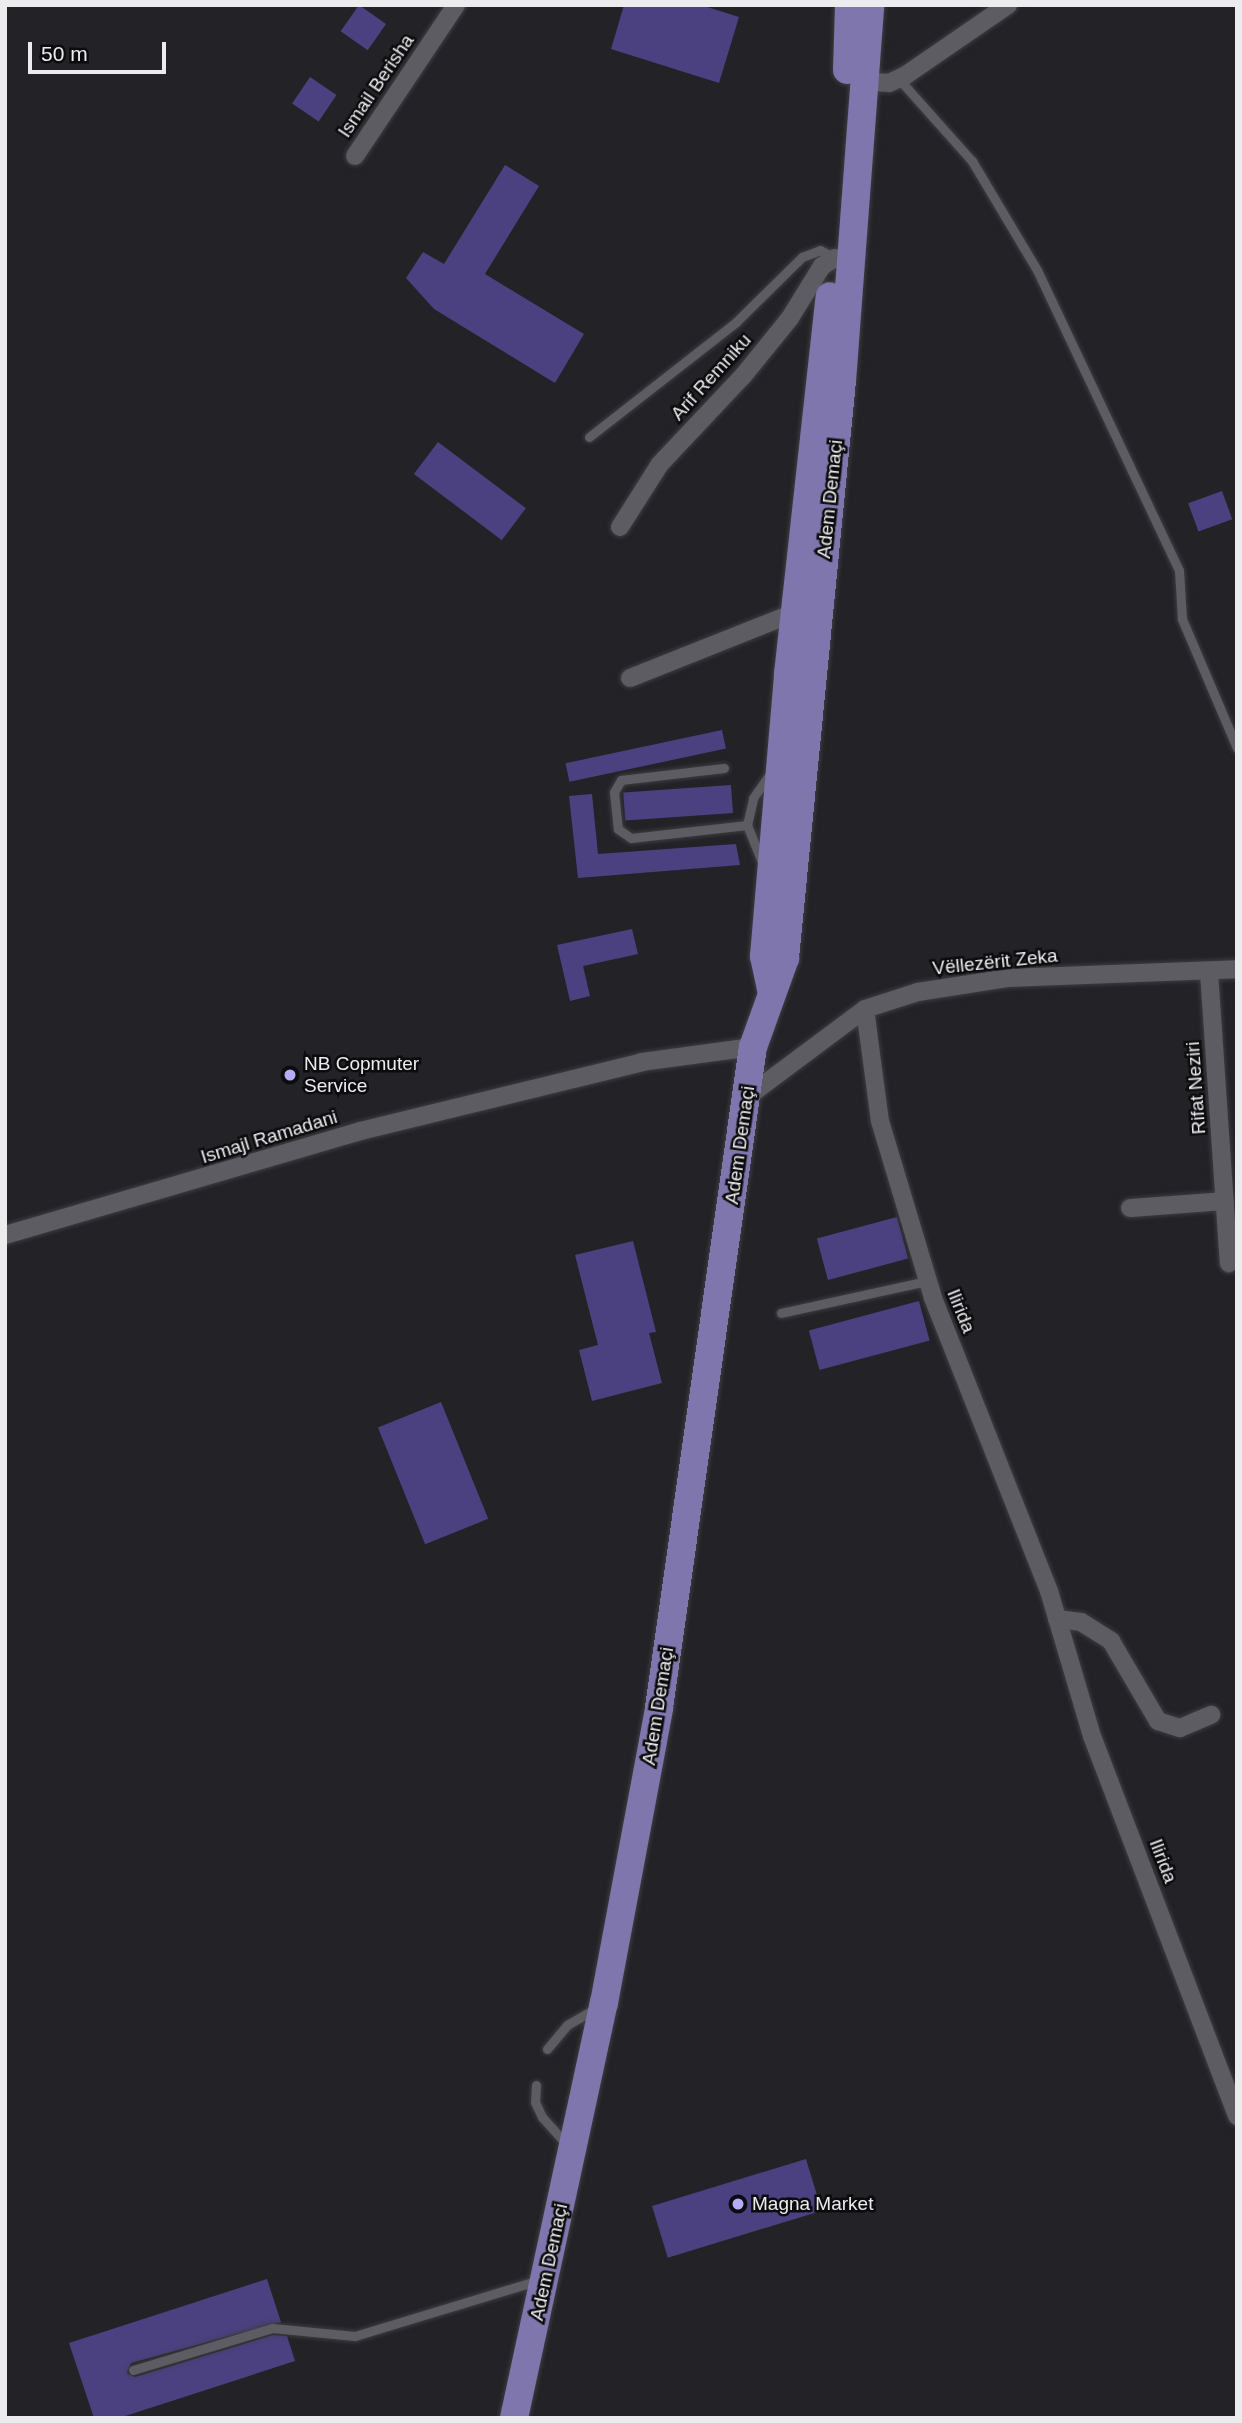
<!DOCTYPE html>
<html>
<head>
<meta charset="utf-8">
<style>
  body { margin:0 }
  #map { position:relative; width:1242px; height:2423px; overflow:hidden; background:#232227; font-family:Helvetica,sans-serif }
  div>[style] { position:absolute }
  .building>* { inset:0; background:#4c4180; transform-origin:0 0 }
  .roads { filter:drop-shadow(0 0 2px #3d3d41) drop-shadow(0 0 2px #3d3d41) }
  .lane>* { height:9px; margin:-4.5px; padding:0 4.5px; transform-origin:4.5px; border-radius:4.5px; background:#5c5c62 }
  .street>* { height:18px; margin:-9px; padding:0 9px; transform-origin:9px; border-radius:9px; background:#5c5c62 }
  .primary>* { height:28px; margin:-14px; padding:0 14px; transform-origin:14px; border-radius:14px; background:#7e76ad }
  .dots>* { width:19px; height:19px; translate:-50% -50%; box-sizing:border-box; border:4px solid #0c0c0e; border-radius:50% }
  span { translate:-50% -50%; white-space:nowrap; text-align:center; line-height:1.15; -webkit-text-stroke:5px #0c0c0e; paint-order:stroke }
  .street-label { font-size:19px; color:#ececef }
  .poi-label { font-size:19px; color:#ececef }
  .left { translate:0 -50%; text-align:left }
  .frame { position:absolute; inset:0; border:7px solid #ececef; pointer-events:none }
  .scale { position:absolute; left:28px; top:42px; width:138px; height:32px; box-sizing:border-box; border:4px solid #ececef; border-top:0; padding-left:9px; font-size:21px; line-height:24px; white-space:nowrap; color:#ececef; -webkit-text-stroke:5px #0c0c0e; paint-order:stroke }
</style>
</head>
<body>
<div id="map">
  <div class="building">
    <i style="left:359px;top:5px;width:33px;height:32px;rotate:35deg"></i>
    <i style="clip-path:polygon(624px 5px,701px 5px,739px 17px,719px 83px,611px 49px)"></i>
    <i style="left:310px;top:77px;width:32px;height:32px;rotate:34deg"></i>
    <i style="clip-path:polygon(505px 165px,539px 186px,485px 274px,584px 334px,555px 383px,434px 309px,406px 278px,423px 252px,444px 264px)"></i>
    <i style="left:438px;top:442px;width:110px;height:40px;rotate:37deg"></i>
    <i style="left:1222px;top:491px;width:30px;height:36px;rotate:70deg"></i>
    <i style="left:722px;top:730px;width:19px;height:160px;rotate:78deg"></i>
    <i style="left:731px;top:785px;width:28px;height:108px;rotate:86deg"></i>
    <i style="clip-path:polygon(592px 794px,598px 854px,736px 844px,740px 865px,578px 878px,569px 796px)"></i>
    <i style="clip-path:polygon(632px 929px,638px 954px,583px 966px,590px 996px,570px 1001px,557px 945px)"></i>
    <i style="left:897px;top:1217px;width:43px;height:83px;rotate:75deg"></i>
    <i style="clip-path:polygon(633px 1241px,656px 1332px,649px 1333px,662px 1383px,592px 1401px,579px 1350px,598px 1345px,575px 1255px)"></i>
    <i style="left:919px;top:1301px;width:41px;height:114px;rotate:75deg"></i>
    <i style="left:441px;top:1402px;width:126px;height:68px;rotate:68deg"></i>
    <i style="left:806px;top:2159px;width:54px;height:161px;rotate:73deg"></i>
    <i style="clip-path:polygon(267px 2279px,281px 2322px,131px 2363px,127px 2373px,135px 2377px,273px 2335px,287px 2336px,295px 2361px,119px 2418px,94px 2418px,69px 2343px)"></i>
  </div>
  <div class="roads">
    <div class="lane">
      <i style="left:898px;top:78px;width:111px;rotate:48.3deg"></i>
      <i style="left:972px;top:161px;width:127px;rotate:59.2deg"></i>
      <i style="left:1037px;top:270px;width:332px;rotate:64.7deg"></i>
      <i style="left:1179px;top:570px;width:49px;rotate:86.5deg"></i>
      <i style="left:1182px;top:619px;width:140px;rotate:66.9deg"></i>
      <i style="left:589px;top:437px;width:187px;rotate:-38deg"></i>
      <i style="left:736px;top:322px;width:93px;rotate:-44.6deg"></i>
      <i style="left:802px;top:257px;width:19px;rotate:-21deg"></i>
      <i style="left:820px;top:250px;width:17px;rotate:28deg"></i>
      <i style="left:724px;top:768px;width:104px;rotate:173.4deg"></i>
      <i style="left:621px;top:780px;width:14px;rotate:120deg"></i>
      <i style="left:614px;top:792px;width:37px;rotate:84deg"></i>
      <i style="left:618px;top:829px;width:16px;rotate:35deg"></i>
      <i style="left:631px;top:838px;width:117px;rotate:-6.4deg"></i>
      <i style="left:764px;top:867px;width:45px;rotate:-112deg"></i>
      <i style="left:747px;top:825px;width:28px;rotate:-77deg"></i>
      <i style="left:753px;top:798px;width:32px;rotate:-55deg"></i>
      <i style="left:781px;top:1313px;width:149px;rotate:-12.4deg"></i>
      <i style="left:547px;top:2049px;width:31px;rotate:-50deg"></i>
      <i style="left:567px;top:2025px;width:34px;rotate:-30deg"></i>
      <i style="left:536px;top:2085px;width:17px;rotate:93deg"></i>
      <i style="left:535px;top:2102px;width:17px;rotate:65deg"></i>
      <i style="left:542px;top:2117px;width:39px;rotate:48deg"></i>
      <i style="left:133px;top:2370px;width:145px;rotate:-16.8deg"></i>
      <i style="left:272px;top:2328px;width:83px;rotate:5.5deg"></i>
      <i style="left:355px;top:2336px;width:192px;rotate:-16.9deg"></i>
    </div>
    <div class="street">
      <i style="left:865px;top:82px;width:24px;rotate:2deg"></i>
      <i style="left:889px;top:83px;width:19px;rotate:-25deg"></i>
      <i style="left:906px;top:75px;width:124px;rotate:-34.5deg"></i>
      <i style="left:355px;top:156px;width:182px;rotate:-56.2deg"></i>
      <i style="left:620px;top:527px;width:75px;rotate:-57.6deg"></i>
      <i style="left:660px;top:464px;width:121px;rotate:-46.7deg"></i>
      <i style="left:743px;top:376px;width:75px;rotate:-51deg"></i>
      <i style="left:790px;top:318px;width:61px;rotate:-58.4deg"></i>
      <i style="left:822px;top:266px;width:15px;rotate:-32deg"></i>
      <i style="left:630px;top:678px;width:179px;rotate:-21.7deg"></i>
      <i style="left:1209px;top:972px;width:292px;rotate:86.1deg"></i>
      <i style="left:865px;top:1009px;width:113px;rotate:82.4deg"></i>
      <i style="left:880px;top:1121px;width:185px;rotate:73.3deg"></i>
      <i style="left:933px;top:1298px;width:315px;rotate:68.4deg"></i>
      <i style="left:1049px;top:1591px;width:151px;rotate:73.5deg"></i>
      <i style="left:1092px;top:1736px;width:407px;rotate:69.1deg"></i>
      <i style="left:747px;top:1097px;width:147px;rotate:-36.7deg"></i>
      <i style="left:865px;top:1009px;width:56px;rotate:-17.8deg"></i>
      <i style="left:918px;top:992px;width:90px;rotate:-8.9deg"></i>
      <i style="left:1007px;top:978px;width:230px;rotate:-2.2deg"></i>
      <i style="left:1130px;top:1208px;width:95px;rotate:-4.2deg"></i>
      <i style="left:5px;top:1235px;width:370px;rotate:-16.3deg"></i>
      <i style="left:360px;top:1131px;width:290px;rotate:-13.7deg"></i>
      <i style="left:642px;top:1062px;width:112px;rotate:-7.7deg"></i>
      <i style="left:1057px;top:1619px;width:24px;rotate:7deg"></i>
      <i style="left:1081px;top:1622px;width:36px;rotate:32deg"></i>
      <i style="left:1111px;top:1641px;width:93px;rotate:59.6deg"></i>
      <i style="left:1158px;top:1721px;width:23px;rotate:18deg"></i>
      <i style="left:1180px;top:1728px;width:34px;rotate:-23deg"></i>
    </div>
    <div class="primary">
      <i style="left:847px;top:70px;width:65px;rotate:-88.2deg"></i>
      <i style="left:771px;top:989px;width:34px;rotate:-102deg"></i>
      <i style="left:764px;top:956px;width:283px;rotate:-85.1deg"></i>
      <i style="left:788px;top:674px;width:380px;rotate:-83.7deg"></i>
      <i style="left:514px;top:2418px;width:425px;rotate:-77.8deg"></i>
      <i style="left:604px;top:2003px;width:300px;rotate:-79.4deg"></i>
      <i style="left:659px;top:1708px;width:668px;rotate:-81.91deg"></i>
      <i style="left:753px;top:1047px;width:95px;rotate:-70.2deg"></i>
      <i style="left:785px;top:958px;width:580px;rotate:-84.36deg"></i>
      <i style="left:842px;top:381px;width:377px;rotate:-85.7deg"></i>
    </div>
  </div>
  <div class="dots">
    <i style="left:290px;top:1075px;background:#b5acf8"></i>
    <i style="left:738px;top:2204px;background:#b5acf8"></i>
  </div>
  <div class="street-label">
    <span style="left:376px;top:86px;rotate:-56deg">Ismail Berisha</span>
    <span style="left:711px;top:377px;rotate:-48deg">Arif Remniku</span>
    <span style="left:830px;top:499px;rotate:-84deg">Adem Demaçi</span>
    <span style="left:995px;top:962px;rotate:-6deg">Vëllezërit Zeka</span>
    <span style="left:1196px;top:1088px;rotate:-94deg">Rifat Neziri</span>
    <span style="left:269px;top:1137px;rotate:-17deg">Ismajl Ramadani</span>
    <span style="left:740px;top:1145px;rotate:-82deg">Adem Demaçi</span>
    <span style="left:961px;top:1311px;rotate:68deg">Ilirida</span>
    <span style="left:658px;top:1706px;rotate:-81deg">Adem Demaçi</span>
    <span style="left:1163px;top:1861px;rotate:69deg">Ilirida</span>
    <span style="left:549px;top:2262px;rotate:-78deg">Adem Demaçi</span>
  </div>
  <div class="poi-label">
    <span class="left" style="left:304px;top:1075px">NB Copmuter<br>Service</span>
    <span class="left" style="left:752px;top:2204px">Magna Market</span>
  </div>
  <div class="frame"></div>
  <div class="scale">50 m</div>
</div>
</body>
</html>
